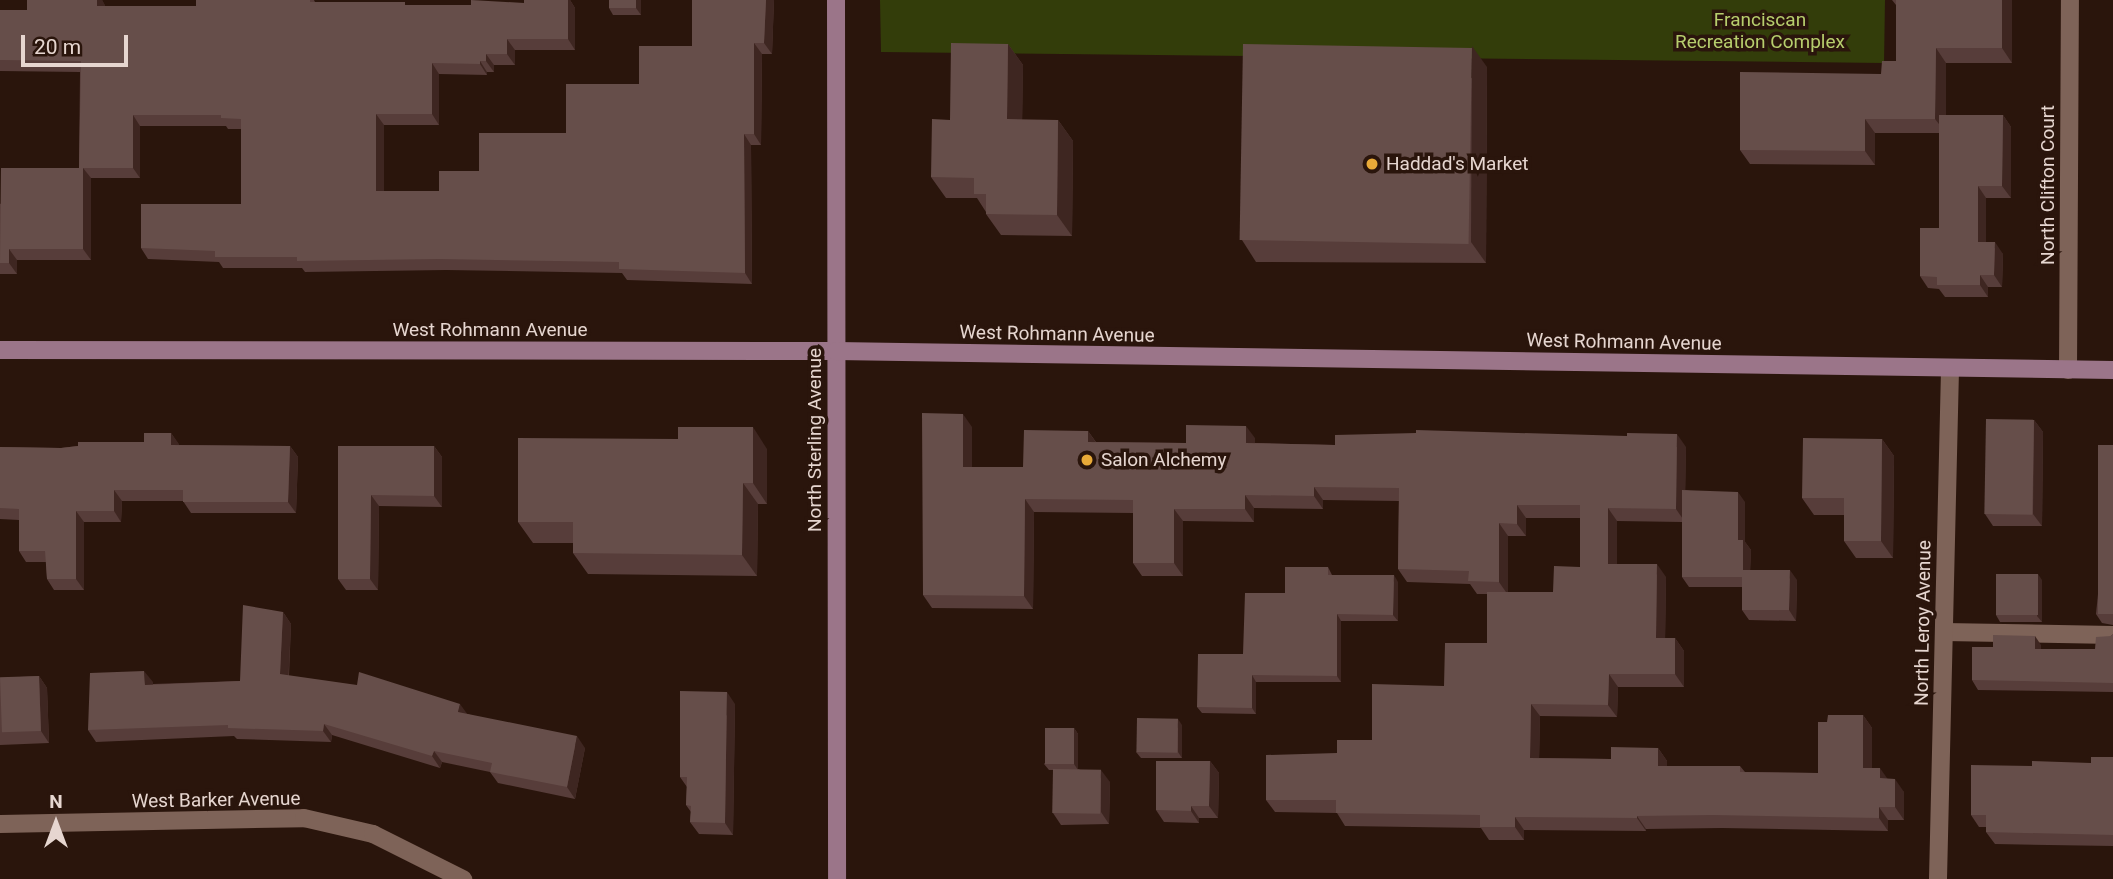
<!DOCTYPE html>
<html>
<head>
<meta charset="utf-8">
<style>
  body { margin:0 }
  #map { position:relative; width:2113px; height:879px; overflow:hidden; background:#2a150c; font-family:Roboto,sans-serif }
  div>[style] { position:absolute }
  .green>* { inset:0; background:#333d0a }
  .lane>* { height:18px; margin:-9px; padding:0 9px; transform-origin:9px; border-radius:9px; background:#7e6358 }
  .street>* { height:18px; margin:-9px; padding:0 9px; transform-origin:9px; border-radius:9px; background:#7e6358 }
  .secondary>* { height:18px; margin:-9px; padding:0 9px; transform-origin:9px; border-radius:9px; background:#9b7589 }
  .wall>* { inset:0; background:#573d3a }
  .shaded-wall>* { inset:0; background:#3e2621 }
  .building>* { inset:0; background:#664e4a; transform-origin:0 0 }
  .dots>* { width:19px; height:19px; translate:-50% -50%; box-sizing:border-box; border:4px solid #2a150c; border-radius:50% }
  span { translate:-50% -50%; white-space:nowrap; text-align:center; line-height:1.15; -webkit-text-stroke:7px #2a150c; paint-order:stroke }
  .park-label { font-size:19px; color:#b7ce6d }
  .poi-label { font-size:19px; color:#e6d6d0 }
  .left { translate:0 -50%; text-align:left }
  .street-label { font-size:19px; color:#e6d6d0 }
  .north { position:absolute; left:21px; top:788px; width:70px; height:70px; -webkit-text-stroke:5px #2a150c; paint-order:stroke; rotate:0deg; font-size:19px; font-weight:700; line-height:28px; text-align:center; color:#e6d6d0 }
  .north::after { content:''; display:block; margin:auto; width:24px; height:32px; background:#e6d6d0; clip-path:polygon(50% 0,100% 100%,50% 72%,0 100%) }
  .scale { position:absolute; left:21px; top:35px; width:107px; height:32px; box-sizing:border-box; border:4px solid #e6d6d0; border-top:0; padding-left:9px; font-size:21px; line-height:24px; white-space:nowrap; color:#e6d6d0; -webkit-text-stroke:5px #2a150c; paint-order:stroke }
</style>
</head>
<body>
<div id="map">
  <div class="green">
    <i style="clip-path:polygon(880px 0,1885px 0,1884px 63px,881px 52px)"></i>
  </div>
  <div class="lane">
    <i style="left:1944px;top:632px;width:169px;rotate:1deg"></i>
  </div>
  <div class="street">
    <i style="left:2068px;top:370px;width:370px;rotate:-89.7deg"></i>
    <i style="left:0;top:824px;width:304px;rotate:-1.1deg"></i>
    <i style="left:304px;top:818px;width:71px;rotate:13.1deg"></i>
    <i style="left:373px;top:834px;width:101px;rotate:26.6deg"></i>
    <i style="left:1938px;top:879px;width:511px;rotate:-88.65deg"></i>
  </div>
  <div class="secondary">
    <i style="left:836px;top:0;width:879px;rotate:89.93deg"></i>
    <i style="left:0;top:350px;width:836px;rotate:0.07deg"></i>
    <i style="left:836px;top:351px;width:1277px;rotate:0.85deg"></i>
  </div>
  <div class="wall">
    <i style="clip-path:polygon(27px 0,102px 0,105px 6px,196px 6px,196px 0,314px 0,315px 2px,407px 5px,471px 5px,524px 3px,524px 0,570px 0,575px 8px,575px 50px,515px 50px,515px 65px,494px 65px,494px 72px,487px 72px,487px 75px,439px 74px,439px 125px,384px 125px,384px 191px,439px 191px,479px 171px,566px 133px,639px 84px,692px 46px,692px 0,774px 0,772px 54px,762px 54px,761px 145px,751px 145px,752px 284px,627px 280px,622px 273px,446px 270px,305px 272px,302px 268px,223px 268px,219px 262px,148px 259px,141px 248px,241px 204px,241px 129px,228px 129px,226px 126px,140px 126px,140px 178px,91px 178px,91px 260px,17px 260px,17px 274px,0 274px,0 204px,79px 168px,80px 72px,0 71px,0 10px,27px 10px)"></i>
    <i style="clip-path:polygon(641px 0,641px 15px,613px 15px,609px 8px)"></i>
    <i style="clip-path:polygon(1892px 0,2012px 0,2012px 63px,1946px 63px,1946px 115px,2003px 115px,2011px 127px,2011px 198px,1986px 198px,1986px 242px,2003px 254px,2002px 287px,1988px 287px,1988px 297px,1945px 297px,1939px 289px,1928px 288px,1920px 276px,1939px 228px,1939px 133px,1875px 133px,1875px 165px,1750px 164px,1740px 150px,1881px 74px,1896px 61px,1896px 5px)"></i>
    <i style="clip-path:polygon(1008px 44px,1023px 65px,1022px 120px,1058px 120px,1073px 141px,1072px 236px,1001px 235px,986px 214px,986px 212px,977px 198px,946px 198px,931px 177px,950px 120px)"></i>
    <i style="clip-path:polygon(1487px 67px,1486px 263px,1256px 262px,1242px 240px)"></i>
    <i style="clip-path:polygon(2034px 420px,2043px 432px,2042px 526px,1993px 526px,1985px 514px)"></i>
    <i style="clip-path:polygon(evenodd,972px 427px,972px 467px,1023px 467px,1088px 431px,1096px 442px,1186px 443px,1255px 438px,1255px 443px,1335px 445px,1686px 447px,1685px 490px,1745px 502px,1745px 542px,1751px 550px,1750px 570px,1797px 580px,1796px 621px,1749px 620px,1742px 610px,1742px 587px,1689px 587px,1682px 577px,1682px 522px,1617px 521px,1617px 564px,1666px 577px,1665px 638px,1675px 638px,1684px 651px,1684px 687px,1618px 687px,1617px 717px,1540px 716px,1539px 758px,1611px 759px,1658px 748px,1667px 761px,1667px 766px,1740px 766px,1745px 772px,1818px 773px,1827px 722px,1863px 715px,1872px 728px,1872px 768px,1904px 792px,1904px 820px,1888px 820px,1888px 831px,1722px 828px,1646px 829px,1646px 831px,1524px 830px,1524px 840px,1489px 840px,1481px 828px,1345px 826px,1337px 813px,1275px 812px,1266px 800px,1337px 753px,1372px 740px,1444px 686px,1487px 643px,1487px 594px,1477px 594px,1470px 584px,1407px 582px,1398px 569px,1399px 501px,1323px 500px,1323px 509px,1254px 508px,1254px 522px,1183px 521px,1183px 576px,1142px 576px,1133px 563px,1133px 513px,1034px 512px,1033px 609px,932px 608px,923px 595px,972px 427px,1526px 518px,1580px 518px,1580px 567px,1553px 592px,1508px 592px,1508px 536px,1526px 536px,1526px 518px)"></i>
    <i style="clip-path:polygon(171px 433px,179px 445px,290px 446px,298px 457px,296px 513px,191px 513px,183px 501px,122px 501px,121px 522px,84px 522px,84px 590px,54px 590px,47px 579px,46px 562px,26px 562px,19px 551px,19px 520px,0 519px,0 447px,61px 448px,78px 446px,144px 442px)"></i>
    <i style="clip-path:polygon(1882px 439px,1894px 456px,1893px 558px,1856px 558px,1844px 541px,1844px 515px,1814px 515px,1802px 498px)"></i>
    <i style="clip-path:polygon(2113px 445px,2113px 625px,2102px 623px,2096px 614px)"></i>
    <i style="clip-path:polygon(338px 446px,434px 446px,442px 457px,442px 507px,379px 506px,378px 590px,346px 590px,338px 579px)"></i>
    <i style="clip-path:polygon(767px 449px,767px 504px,758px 504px,757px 576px,588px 574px,573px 553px,573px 543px,533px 543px,518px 522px)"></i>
    <i style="clip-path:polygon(1328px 567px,1332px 575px,1398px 582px,1398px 621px,1341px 621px,1341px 682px,1256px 682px,1256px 714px,1202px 713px,1197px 707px,1243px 654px,1285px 593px)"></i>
    <i style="clip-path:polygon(2042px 580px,2042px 622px,2000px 622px,1996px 615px)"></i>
    <i style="clip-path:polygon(283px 612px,291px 624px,289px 676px,467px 714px,585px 748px,575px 799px,498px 783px,490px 772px,442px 762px,440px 768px,332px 735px,331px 742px,237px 739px,234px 736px,96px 742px,88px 730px,153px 682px,153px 684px,240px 681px)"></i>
    <i style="clip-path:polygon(2113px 634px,2113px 692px,1978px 690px,1972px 680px,1993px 647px,2041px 645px,2041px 649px,2095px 649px)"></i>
    <i style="clip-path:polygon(39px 676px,47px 688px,49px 743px,0 745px,0 678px)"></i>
    <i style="clip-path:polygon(735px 704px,733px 835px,699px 834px,690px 822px,691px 812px,686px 805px,687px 787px,680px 777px)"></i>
    <i style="clip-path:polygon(1182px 725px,1182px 758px,1141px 758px,1136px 752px)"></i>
    <i style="clip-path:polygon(1074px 728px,1078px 734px,1078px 769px,1110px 782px,1109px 824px,1061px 825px,1053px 813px,1053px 770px,1049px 770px,1044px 764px)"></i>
    <i style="clip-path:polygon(2113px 757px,2113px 846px,1995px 844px,1986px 832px,1986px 827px,1979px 827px,1971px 815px,2032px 766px,2091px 763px)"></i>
    <i style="clip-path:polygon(1210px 761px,1219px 773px,1218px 818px,1199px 818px,1199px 823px,1164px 822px,1156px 810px)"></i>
  </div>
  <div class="shaded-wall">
    <i style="clip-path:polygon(97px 0,102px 0,105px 5px,105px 17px,97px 6px)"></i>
    <i style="clip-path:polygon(568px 0,570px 0,575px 8px,575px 50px,568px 39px)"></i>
    <i style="clip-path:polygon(636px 0,641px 0,641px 15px,636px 8px)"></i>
    <i style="clip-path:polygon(766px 0,774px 0,772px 54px,764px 43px)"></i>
    <i style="clip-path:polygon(2002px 0,2012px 0,2012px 63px,2002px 48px)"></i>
    <i style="clip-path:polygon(507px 39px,515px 50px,515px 65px,507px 54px)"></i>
    <i style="clip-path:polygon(754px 43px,762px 54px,761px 145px,754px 134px)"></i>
    <i style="clip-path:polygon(1008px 44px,1023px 65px,1022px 140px,1007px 119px)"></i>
    <i style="clip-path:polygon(1472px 46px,1487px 67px,1486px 263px,1471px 242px)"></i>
    <i style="clip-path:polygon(1936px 48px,1946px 63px,1946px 133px,1935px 119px)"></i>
    <i style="clip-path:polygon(486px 54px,494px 65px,494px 72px,486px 61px)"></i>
    <i style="clip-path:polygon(480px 61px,487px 72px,487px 75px,480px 64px)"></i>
    <i style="clip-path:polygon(432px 63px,439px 74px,439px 125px,432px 114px)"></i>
    <i style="clip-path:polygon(376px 114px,384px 125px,384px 202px,376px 191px)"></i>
    <i style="clip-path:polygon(133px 115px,140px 126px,140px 178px,133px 168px)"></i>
    <i style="clip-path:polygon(2003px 115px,2011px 127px,2011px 198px,2002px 186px)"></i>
    <i style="clip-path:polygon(1865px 119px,1875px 133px,1875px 165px,1865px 151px)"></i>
    <i style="clip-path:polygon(1058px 120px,1073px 141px,1072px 236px,1057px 215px)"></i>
    <i style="clip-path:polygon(744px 134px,751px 145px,752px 284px,745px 273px)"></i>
    <i style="clip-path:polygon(83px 168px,91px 178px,91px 260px,83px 249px)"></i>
    <i style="clip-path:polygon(1978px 186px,1986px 198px,1986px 254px,1978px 242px)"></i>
    <i style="clip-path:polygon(1995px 242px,2003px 254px,2002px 287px,1994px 275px)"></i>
    <i style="clip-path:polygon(9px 249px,17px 260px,17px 274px,9px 263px)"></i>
    <i style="clip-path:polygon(1980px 275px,1988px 287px,1988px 297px,1980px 285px)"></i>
    <i style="clip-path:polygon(963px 414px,972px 427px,972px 479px,963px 467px)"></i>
    <i style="clip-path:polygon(2034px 420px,2043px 432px,2042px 526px,2033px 514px)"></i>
    <i style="clip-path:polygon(1246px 426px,1255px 438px,1255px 456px,1246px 443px)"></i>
    <i style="clip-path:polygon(753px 427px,767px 449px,767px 504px,753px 483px)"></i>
    <i style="clip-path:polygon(1088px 431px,1097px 444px,1088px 442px)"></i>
    <i style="clip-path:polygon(171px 433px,179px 444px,179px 456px,171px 445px)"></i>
    <i style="clip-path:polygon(1677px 434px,1686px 447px,1685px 522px,1676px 509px)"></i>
    <i style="clip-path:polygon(1882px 439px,1894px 456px,1893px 558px,1881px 541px)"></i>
    <i style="clip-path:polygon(290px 446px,298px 457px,296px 513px,288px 502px)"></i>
    <i style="clip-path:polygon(434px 446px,442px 457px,442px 507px,434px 496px)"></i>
    <i style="clip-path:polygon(743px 483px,758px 504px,757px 576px,742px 555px)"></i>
    <i style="clip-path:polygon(1314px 487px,1323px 500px,1323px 509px,1314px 496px)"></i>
    <i style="clip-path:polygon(114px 490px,122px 501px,121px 522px,114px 511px)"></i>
    <i style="clip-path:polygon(1738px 492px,1745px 502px,1745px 542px,1751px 550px,1750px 580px,1743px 570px,1738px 540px)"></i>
    <i style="clip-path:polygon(371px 495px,379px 506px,378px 590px,370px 579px)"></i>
    <i style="clip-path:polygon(1245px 495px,1254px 508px,1254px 522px,1245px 509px)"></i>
    <i style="clip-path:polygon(1025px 499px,1034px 512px,1033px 609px,1024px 596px)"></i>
    <i style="clip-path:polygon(1517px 505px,1526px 518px,1526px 536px,1517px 524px)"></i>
    <i style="clip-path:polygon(1608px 508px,1617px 521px,1617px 577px,1608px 564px)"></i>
    <i style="clip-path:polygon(1174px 509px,1183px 521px,1183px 576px,1174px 563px)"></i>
    <i style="clip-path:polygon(76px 511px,84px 522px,84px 590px,76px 579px)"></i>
    <i style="clip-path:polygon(1499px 523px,1508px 536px,1508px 595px,1499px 582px)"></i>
    <i style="clip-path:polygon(1657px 564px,1666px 577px,1665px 650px,1656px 638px)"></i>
    <i style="clip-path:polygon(1790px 570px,1797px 580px,1796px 621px,1789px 610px)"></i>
    <i style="clip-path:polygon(2038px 574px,2042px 580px,2042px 622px,2037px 616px)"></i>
    <i style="clip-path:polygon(1394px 575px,1398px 582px,1398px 621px,1393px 615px)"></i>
    <i style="clip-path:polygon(283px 612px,291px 624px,288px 686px,280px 674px)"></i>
    <i style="clip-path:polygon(1337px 614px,1341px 621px,1341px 682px,1337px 676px)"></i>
    <i style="clip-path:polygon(2035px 636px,2041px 645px,2041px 659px,2035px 649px)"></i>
    <i style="clip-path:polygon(1675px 638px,1684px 651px,1684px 687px,1675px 674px)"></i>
    <i style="clip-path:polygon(144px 671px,153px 682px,153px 696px,145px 685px)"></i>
    <i style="clip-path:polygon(1609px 674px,1618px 687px,1617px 717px,1608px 705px)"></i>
    <i style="clip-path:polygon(1252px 675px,1256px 682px,1256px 714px,1252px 708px)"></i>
    <i style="clip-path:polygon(39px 676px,47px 688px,49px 743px,41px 731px)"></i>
    <i style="clip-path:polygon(727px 692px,735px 704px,733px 835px,725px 823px)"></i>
    <i style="clip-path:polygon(460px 704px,468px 715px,458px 712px)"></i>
    <i style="clip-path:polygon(1531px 704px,1540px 716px,1539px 771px,1530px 758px)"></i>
    <i style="clip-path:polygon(1863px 715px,1872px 728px,1872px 781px,1863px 768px)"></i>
    <i style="clip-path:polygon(1178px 719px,1182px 725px,1182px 758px,1178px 752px)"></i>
    <i style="clip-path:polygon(324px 724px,332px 735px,331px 742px,323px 731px)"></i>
    <i style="clip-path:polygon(1074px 728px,1078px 734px,1078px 770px,1074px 764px)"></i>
    <i style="clip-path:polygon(577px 736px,585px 748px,575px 799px,567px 787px)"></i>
    <i style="clip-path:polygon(1658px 748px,1667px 761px,1667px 779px,1658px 766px)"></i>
    <i style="clip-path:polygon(434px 751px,442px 762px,440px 768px,432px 756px)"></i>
    <i style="clip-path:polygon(1210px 761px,1219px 773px,1218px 818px,1209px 806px)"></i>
    <i style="clip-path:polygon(1880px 768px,1889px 781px,1880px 778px)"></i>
    <i style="clip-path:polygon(1101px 770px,1110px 782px,1109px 824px,1101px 812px)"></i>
    <i style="clip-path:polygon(1895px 779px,1904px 792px,1904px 820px,1895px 807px)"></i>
    <i style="clip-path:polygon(1191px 806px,1199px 818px,1199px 823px,1191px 811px)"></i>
    <i style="clip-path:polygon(1879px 807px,1888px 820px,1888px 831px,1879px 818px)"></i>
    <i style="clip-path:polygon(1637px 816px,1646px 829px,1646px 831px,1637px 818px)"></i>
    <i style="clip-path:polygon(1515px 817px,1524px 830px,1524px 840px,1515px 827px)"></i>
  </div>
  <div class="building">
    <i style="clip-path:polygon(27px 0,97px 0,97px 6px,196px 6px,196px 0,310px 0,310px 2px,405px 2px,405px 5px,471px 5px,471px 0,524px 3px,524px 0,568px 0,568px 39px,507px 39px,507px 54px,486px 54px,486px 61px,480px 61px,480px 64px,432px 63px,432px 114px,376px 114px,376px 191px,439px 191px,439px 171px,479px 171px,479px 133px,566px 133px,566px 84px,639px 84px,639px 46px,692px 46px,692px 0,766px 0,764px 43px,754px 43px,754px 134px,744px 134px,745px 273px,619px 269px,619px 262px,439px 259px,297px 261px,297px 257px,215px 257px,215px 251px,141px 248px,141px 204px,241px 204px,241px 119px,221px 118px,221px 115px,133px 115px,133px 168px,83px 168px,83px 249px,9px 249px,9px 263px,0 263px,1px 168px,79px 168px,81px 61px,0 60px,0 10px,27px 10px)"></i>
    <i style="left:609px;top:0;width:27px;height:8px"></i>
    <i style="clip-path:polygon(1896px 0,2002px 0,2002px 48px,1936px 48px,1935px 119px,1865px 119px,1865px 151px,1740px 150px,1740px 72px,1881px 74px,1882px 61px,1896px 61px)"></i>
    <i style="clip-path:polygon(951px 43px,1008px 44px,1007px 119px,1058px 120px,1057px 215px,986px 214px,986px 194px,974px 194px,974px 178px,931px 177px,932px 119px,950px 120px)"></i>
    <i style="left:1243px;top:44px;width:229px;height:196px;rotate:1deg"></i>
    <i style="clip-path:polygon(1939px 115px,2003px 115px,2002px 186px,1978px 186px,1978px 242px,1995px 242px,1994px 275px,1980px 275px,1980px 285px,1937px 285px,1937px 277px,1920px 276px,1920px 228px,1939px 228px)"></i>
    <i style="clip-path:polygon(922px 413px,963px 414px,963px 467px,1023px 467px,1024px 430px,1088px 431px,1088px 442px,1186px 443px,1186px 425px,1246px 426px,1246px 443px,1335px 445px,1335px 435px,1416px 433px,1416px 430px,1627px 436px,1627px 433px,1677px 434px,1676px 509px,1608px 508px,1608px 564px,1657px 564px,1656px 638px,1675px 638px,1675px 674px,1609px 674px,1608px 705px,1531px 704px,1530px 758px,1611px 759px,1611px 747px,1658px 748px,1658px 766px,1740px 766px,1740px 772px,1818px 773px,1818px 722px,1827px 722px,1828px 715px,1863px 715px,1863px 768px,1880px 768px,1880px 778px,1895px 779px,1895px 807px,1879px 807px,1879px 818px,1713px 815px,1637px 816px,1637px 818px,1515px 817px,1515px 827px,1480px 827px,1480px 815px,1336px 813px,1336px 800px,1266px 800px,1266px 755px,1337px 753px,1337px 740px,1372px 740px,1372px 684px,1444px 686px,1445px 643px,1487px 643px,1487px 592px,1553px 592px,1554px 566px,1580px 567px,1580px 505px,1517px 505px,1517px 524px,1499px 523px,1499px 582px,1468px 581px,1469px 571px,1398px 569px,1399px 488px,1314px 487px,1314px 496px,1245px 495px,1245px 509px,1174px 509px,1174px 563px,1133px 563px,1133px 500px,1025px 499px,1024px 596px,923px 595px)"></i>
    <i style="left:1986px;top:419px;width:48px;height:95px;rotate:1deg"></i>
    <i style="clip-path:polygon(678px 427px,753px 427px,753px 483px,743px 483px,742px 555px,573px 553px,573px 522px,518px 522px,518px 438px,678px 439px)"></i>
    <i style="clip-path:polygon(144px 433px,171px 433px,171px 445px,290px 446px,288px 502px,183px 502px,183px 490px,114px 490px,114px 511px,76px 511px,76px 579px,47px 579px,45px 551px,19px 551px,19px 509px,0 508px,0 447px,61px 448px,78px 446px,78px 442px,144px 442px)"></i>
    <i style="clip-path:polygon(1803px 438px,1882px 439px,1881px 541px,1844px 541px,1844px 498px,1802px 498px)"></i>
    <i style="left:2098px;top:445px;width:15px;height:169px"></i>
    <i style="clip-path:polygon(338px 446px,434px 446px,434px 496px,371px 495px,370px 579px,338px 579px)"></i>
    <i style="clip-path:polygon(1682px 490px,1738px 492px,1738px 540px,1743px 540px,1743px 570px,1790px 570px,1789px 610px,1742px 610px,1742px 577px,1682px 577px)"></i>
    <i style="clip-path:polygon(1285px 567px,1328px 567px,1328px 575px,1394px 575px,1393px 615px,1337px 614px,1337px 676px,1252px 675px,1252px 708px,1197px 707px,1198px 654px,1243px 654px,1245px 593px,1285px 593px)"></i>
    <i style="left:1996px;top:574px;width:42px;height:41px"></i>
    <i style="clip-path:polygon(243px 605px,283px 612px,280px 674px,357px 685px,359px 672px,460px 704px,458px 712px,577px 736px,567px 787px,490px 772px,492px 763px,434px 751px,432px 756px,324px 724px,323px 731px,228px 728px,228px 725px,88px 730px,90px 673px,144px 671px,145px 685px,240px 681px)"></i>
    <i style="clip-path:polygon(2113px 634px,2113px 683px,1972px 680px,1972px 647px,1993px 647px,1993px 635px,2035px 636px,2035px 649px,2095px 649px,2096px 637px,2111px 636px)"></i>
    <i style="left:39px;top:676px;width:55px;height:39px;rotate:88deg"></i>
    <i style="clip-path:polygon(680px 691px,727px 692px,725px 823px,690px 822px,691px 806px,686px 805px,687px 777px,680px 777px)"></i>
    <i style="left:1137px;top:718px;width:41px;height:34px;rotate:1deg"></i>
    <i style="left:1045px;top:728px;width:29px;height:36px"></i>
    <i style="clip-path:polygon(2091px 757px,2113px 757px,2113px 835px,1986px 832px,1986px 815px,1971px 815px,1971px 765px,2032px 766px,2032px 761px,2091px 763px)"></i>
    <i style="clip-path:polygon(1156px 761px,1210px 761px,1209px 806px,1191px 806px,1191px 811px,1156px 810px)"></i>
    <i style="left:1053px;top:769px;width:48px;height:44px;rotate:1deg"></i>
  </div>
  <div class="dots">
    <i style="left:1372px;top:164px;background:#e9aa38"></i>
    <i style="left:1087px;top:460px;background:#e9aa38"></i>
  </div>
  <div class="park-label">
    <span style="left:1760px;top:31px">Franciscan<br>Recreation Complex</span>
  </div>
  <div class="poi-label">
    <span class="left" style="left:1386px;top:164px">Haddad's Market</span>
    <span class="left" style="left:1101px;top:460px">Salon Alchemy</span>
  </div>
  <div class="street-label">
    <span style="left:2048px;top:185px;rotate:-90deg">North Clifton Court</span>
    <span style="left:490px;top:330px">West Rohmann Avenue</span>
    <span style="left:1057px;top:334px;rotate:1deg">West Rohmann Avenue</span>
    <span style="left:1624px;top:342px;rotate:1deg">West Rohmann Avenue</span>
    <span style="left:815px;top:440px;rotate:-90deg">North Sterling Avenue</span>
    <span style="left:1923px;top:623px;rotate:-89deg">North Leroy Avenue</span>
    <span style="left:216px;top:800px;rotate:-1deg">West Barker Avenue</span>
  </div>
  <div class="north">N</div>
  <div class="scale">20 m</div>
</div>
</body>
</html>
